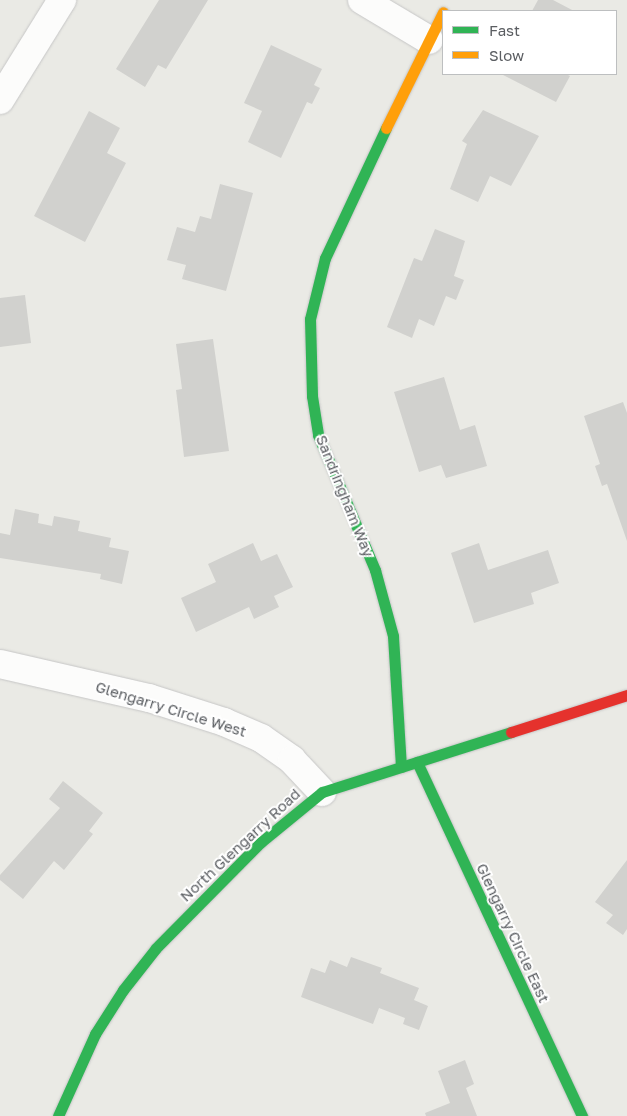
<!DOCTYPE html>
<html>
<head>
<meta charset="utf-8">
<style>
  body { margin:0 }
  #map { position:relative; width:627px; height:1116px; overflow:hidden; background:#eaeae5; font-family:"Golos Text",sans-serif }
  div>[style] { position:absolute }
  .building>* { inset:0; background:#d1d1ce }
  .roads { filter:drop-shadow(0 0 1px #c6c6c6) drop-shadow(0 0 1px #c6c6c6) }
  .street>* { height:28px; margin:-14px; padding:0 14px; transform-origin:14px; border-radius:14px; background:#fcfcfb }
  .fast>* { height:11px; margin:-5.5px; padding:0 5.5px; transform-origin:5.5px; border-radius:5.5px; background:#30b455 }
  .slow>* { height:11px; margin:-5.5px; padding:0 5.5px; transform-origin:5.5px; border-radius:5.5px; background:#ff9f0a }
  .jam>* { height:11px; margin:-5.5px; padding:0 5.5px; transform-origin:5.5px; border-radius:5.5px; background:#e5322d }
  span { translate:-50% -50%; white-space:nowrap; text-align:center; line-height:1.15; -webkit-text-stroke:4px #fff; paint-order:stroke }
  .street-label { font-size:15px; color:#5b5e62 }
  .legend { position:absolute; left:442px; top:10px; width:175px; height:65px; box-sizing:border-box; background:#fff; border:1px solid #bdbfc0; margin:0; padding:6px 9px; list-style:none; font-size:15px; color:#5b5e62 }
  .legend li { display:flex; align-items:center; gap:10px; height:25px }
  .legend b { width:25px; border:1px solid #bdbfc0 }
</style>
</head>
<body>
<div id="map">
  <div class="building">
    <i style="clip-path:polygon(159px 0,208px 0,166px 69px,158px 65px,145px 87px,116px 69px)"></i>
    <i style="clip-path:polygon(538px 0,553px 0,574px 11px,532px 11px)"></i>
    <i style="clip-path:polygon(271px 45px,322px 69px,314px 85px,320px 88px,312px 104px,307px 102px,281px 158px,248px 142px,262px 111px,244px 103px)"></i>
    <i style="clip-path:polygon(501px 74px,566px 74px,570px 76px,556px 102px)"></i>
    <i style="clip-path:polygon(483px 110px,539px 136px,511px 186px,490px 176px,478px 202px,450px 189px,467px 144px,462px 141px)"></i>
    <i style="clip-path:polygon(89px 111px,120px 128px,107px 153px,126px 163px,85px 242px,34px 216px)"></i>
    <i style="clip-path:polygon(220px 184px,253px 193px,226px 291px,182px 279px,186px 265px,167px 260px,177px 227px,195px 232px,200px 216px,211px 219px)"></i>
    <i style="clip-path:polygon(435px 229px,465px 241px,454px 276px,464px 280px,456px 300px,446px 296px,434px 326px,419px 319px,412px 338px,387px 327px,414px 258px,422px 261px)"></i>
    <i style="clip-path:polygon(25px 295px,31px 343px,0 347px,0 298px)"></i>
    <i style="clip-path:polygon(213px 339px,229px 451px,184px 457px,176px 390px,182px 389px,176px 344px)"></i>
    <i style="clip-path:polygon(444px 377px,460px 430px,475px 425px,487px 466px,446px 478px,441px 465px,419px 472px,394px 392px)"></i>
    <i style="clip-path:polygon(623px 402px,627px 413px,627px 541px,607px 484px,602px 486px,595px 466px,600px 464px,584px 416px)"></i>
    <i style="clip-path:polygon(15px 509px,39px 514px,38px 523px,52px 526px,54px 516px,80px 521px,78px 531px,111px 538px,109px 547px,129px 551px,122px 584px,100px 579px,101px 574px,0 558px,0 533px,10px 535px)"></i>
    <i style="clip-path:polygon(253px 543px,261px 561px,277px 554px,293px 587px,274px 596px,279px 607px,254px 619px,249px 607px,196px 632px,181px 598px,216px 582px,208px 564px)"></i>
    <i style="clip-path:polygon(479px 543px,488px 570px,548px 550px,559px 583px,531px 593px,534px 604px,474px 623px,451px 553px)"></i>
    <i style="clip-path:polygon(63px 781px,103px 813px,89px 831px,93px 834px,64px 870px,54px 861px,23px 899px,0 880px,0 875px,60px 808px,49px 799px)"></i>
    <i style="clip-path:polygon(627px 860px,627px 929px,623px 935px,606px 923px,613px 915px,595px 902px)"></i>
    <i style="clip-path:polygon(351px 957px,382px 968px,380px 973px,419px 988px,414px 1000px,428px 1006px,419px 1030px,403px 1024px,405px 1018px,379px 1008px,373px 1024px,301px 997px,311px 968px,325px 973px,330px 960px,347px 967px)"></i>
    <i style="clip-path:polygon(465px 1060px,474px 1084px,466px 1088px,477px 1116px,426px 1116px,425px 1113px,450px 1103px,438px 1071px)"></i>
  </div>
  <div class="roads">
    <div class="street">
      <i style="left:362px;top:0;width:78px;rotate:30.8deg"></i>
      <i style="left:0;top:100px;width:118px;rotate:-58.2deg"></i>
      <i style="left:0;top:664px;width:153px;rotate:12.9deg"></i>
      <i style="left:149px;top:698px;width:79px;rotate:17.7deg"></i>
      <i style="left:224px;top:722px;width:40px;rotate:23.4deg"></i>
      <i style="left:261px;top:738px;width:38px;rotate:35deg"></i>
      <i style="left:292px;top:760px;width:44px;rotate:46.8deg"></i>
    </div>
    <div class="fast">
      <i style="left:386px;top:128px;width:144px;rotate:115.1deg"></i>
      <i style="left:325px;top:258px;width:63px;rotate:103.8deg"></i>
      <i style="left:310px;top:319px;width:77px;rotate:88.5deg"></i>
      <i style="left:312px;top:396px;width:39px;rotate:81deg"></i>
      <i style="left:318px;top:435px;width:147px;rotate:67.1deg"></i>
      <i style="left:375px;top:570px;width:68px;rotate:74.7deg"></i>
      <i style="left:393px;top:636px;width:131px;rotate:86.5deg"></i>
      <i style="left:417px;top:762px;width:391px;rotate:65deg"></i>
      <i style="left:58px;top:1116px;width:90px;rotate:-65.7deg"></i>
      <i style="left:95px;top:1034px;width:52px;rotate:-57.5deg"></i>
      <i style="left:123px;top:990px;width:53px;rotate:-51.8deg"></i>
      <i style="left:156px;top:948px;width:149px;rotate:-45.3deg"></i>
      <i style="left:261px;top:842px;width:79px;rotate:-39.3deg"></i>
      <i style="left:322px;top:792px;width:198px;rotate:-17.6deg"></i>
    </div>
    <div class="slow">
      <i style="left:386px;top:128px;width:129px;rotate:-63.8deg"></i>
    </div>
    <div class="jam">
      <i style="left:511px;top:732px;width:122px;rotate:-17.7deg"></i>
    </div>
  </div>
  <div class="street-label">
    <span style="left:345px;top:496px;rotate:68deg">Sandringham Way</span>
    <span style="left:171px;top:709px;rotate:17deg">Glengarry Circle West</span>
    <span style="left:240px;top:845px;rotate:-43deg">North Glengarry Road</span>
    <span style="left:513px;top:933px;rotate:65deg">Glengarry Circle East</span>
  </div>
  <ul class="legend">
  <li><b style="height:6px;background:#30b455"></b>Fast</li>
  <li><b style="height:6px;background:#ff9f0a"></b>Slow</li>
  </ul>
</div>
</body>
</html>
